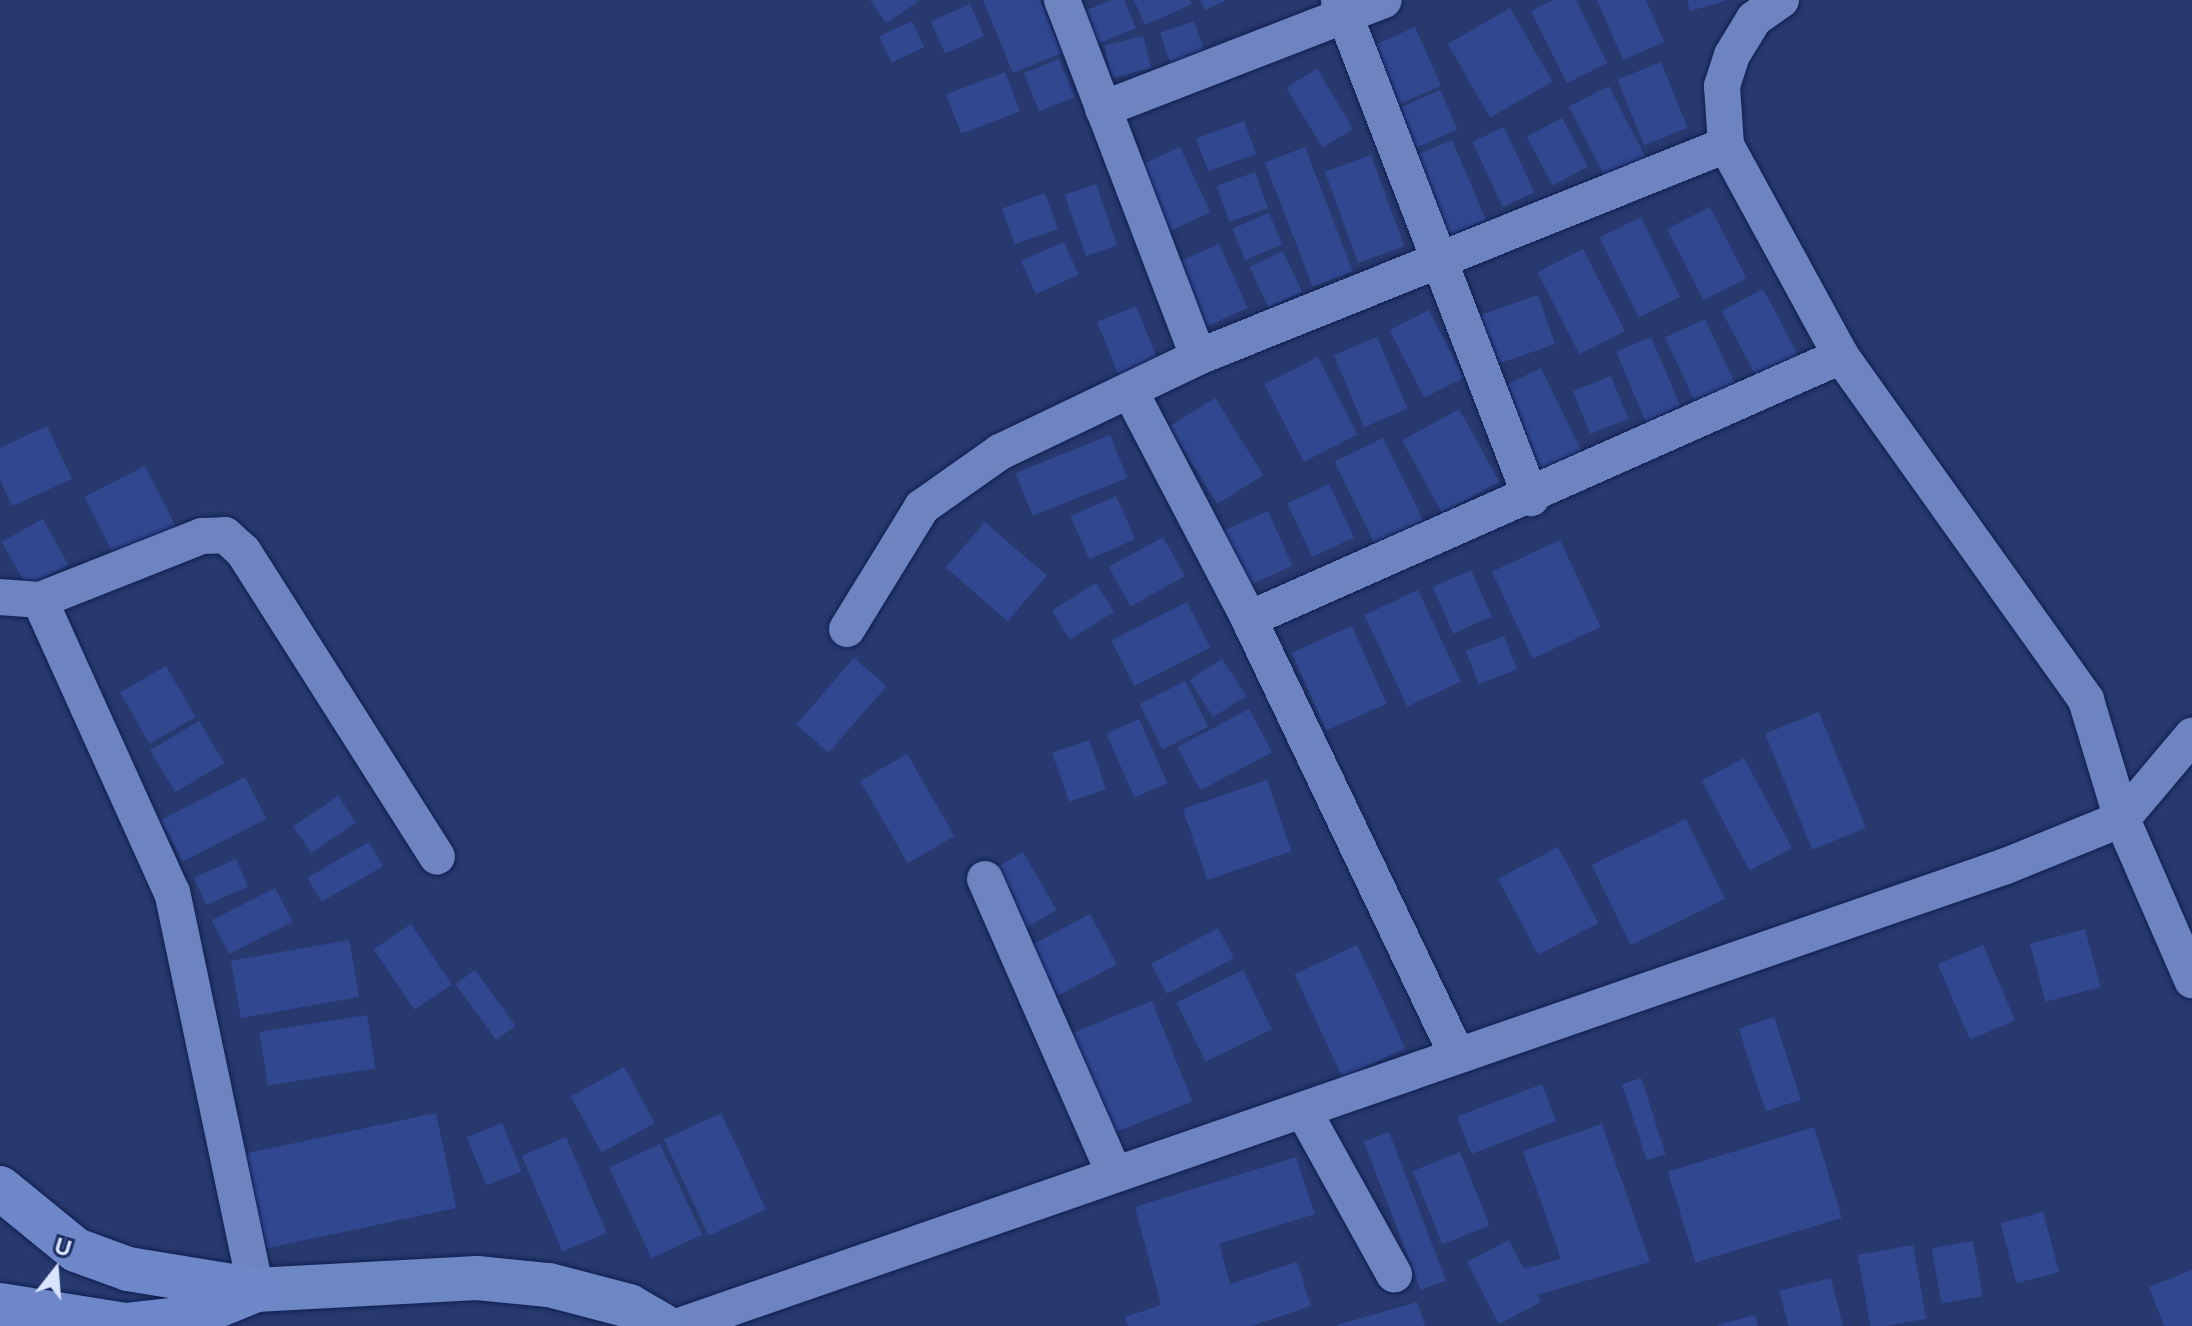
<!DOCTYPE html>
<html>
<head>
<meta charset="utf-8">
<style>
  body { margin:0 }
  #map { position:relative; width:2192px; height:1326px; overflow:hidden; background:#27396e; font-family:Inter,sans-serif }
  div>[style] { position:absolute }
  .building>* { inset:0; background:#314891; transform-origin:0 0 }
  .roads { filter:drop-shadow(0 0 2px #101e51) drop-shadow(0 0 2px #101e51) }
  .street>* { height:36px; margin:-18px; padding:0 18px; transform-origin:18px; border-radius:18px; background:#6d84c0 }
  .secondary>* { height:44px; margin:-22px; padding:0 22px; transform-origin:22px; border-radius:22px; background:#6d86c4 }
  .primary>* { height:44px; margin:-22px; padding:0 22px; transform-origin:22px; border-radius:22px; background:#6e87c8 }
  span { translate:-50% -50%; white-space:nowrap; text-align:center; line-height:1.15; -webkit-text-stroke:6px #1d2e62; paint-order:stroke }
  .north { position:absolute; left:16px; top:1230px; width:80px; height:80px; -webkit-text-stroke:6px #1d2e62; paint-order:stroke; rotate:17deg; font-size:22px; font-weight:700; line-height:32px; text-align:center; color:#d9e4fe }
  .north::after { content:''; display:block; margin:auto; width:28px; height:36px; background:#d9e4fe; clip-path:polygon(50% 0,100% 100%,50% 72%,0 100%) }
</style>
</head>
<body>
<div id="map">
  <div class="building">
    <i style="clip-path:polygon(870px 0,916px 0,918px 2px,886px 23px)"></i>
    <i style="clip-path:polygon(983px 0,1040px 0,1062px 53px,1013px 73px)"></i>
    <i style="clip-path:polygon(1112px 0,1124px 0,1136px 28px,1095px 45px,1081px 12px)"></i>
    <i style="clip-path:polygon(1134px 0,1190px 0,1192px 4px,1145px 25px)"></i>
    <i style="clip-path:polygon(1200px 0,1227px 0,1205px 10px)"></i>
    <i style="clip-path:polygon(1553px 0,1576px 0,1607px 63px,1567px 83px,1531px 11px)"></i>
    <i style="clip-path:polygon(1597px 0,1646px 0,1664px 42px,1623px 60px)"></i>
    <i style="clip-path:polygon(1687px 0,1725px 0,1725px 1px,1690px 11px)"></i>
    <i style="left:970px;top:4px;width:35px;height:43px;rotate:66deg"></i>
    <i style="left:1510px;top:8px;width:85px;height:72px;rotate:60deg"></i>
    <i style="left:912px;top:21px;width:29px;height:36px;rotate:65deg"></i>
    <i style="left:1194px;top:21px;width:36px;height:36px;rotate:71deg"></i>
    <i style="left:1415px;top:27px;width:64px;height:50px;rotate:66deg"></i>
    <i style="left:1143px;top:36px;width:33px;height:40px;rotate:76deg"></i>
    <i style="left:1059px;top:59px;width:41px;height:38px;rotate:68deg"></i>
    <i style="left:1661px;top:62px;width:71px;height:47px;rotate:68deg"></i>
    <i style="left:1317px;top:69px;width:70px;height:36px;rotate:59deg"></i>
    <i style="left:1005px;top:72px;width:42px;height:63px;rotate:69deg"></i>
    <i style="left:1609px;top:86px;width:80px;height:45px;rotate:63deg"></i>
    <i style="left:1440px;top:90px;width:43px;height:52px;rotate:66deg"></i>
    <i style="left:1562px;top:118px;width:55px;height:40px;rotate:62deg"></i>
    <i style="left:1244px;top:121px;width:35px;height:51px;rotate:70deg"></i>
    <i style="left:1504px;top:127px;width:72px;height:35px;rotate:65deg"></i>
    <i style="left:1452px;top:140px;width:87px;height:49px;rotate:67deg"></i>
    <i style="left:1180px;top:147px;width:72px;height:47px;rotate:65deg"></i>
    <i style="left:1305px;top:147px;width:133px;height:43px;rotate:69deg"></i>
    <i style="left:1371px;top:155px;width:97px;height:49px;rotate:70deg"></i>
    <i style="left:1255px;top:172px;width:38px;height:41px;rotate:70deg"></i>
    <i style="left:1096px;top:184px;width:65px;height:33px;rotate:71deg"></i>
    <i style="left:1045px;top:193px;width:38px;height:46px;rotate:70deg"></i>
    <i style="left:1710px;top:207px;width:80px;height:48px;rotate:63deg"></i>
    <i style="left:1269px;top:213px;width:34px;height:40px;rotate:67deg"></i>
    <i style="left:1641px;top:217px;width:89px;height:46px;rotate:64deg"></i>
    <i style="left:1064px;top:242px;width:36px;height:47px;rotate:66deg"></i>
    <i style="left:1219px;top:244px;width:70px;height:44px;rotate:66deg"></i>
    <i style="left:1583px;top:249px;width:92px;height:51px;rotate:63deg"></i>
    <i style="left:1283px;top:251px;width:45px;height:37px;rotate:65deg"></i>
    <i style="left:1763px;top:289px;width:76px;height:47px;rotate:62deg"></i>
    <i style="left:1538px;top:295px;width:52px;height:65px;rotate:71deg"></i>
    <i style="left:1136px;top:306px;width:58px;height:42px;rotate:68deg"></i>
    <i style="left:1429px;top:310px;width:76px;height:44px;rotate:63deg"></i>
    <i style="left:1705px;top:319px;width:81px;height:44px;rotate:65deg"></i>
    <i style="left:1377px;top:337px;width:78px;height:47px;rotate:67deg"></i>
    <i style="left:1651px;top:337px;width:76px;height:38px;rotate:67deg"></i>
    <i style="left:1318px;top:357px;width:87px;height:60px;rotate:63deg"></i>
    <i style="left:1541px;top:368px;width:95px;height:49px;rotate:64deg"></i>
    <i style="left:1611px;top:376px;width:46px;height:41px;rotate:68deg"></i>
    <i style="left:1215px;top:398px;width:91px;height:54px;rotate:58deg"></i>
    <i style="left:1459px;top:409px;width:83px;height:65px;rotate:61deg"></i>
    <i style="clip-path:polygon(47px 426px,72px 479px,12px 506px,0 480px,0 448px)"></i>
    <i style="left:1110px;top:435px;width:46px;height:102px;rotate:68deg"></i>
    <i style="left:1383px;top:438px;width:97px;height:54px;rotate:64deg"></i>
    <i style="left:145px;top:466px;width:72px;height:68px;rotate:63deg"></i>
    <i style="left:1329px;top:484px;width:59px;height:46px;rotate:65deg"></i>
    <i style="left:1116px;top:496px;width:47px;height:50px;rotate:66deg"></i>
    <i style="left:1268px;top:511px;width:60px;height:50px;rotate:66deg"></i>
    <i style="left:43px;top:519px;width:52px;height:47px;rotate:61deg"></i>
    <i style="left:985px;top:522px;width:82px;height:60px;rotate:41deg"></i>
    <i style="left:1163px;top:537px;width:45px;height:62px;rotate:61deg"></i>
    <i style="left:1560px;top:540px;width:96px;height:75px;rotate:65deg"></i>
    <i style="left:1471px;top:570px;width:51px;height:42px;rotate:66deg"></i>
    <i style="left:1096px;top:583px;width:34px;height:52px;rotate:58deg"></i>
    <i style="left:1418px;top:590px;width:101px;height:59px;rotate:65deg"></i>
    <i style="left:1187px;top:602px;width:51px;height:85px;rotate:63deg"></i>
    <i style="left:1352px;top:626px;width:85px;height:66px;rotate:66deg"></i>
    <i style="left:1504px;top:636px;width:36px;height:41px;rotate:69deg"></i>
    <i style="left:854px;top:658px;width:43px;height:88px;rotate:41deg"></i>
    <i style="left:1222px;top:659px;width:44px;height:39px;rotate:57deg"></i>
    <i style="left:166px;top:666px;width:59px;height:53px;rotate:60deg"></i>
    <i style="left:1185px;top:681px;width:51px;height:51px;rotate:63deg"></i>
    <i style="left:1249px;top:709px;width:49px;height:81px;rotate:62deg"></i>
    <i style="left:1819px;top:712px;width:125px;height:58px;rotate:68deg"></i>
    <i style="left:1139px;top:719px;width:70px;height:36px;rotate:66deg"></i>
    <i style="left:199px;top:721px;width:49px;height:57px;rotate:59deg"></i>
    <i style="left:1089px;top:740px;width:52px;height:39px;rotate:71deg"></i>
    <i style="left:907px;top:754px;width:95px;height:54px;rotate:60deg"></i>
    <i style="left:1744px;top:758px;width:102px;height:48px;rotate:62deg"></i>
    <i style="left:245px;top:777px;width:47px;height:94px;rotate:63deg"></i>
    <i style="left:1267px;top:780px;width:75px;height:89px;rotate:71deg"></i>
    <i style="left:338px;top:796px;width:32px;height:54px;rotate:56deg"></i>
    <i style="left:1686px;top:819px;width:89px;height:105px;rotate:64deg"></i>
    <i style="left:369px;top:842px;width:28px;height:71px;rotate:60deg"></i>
    <i style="left:1558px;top:847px;width:86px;height:68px;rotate:62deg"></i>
    <i style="left:1023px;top:852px;width:67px;height:42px;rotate:60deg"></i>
    <i style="left:236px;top:859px;width:30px;height:46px;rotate:66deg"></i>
    <i style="left:275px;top:888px;width:38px;height:71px;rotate:63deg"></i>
    <i style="left:1090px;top:914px;width:57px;height:67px;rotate:62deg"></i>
    <i style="left:411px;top:924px;width:73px;height:45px;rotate:56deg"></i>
    <i style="left:1218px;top:928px;width:34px;height:76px;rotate:62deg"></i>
    <i style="left:2085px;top:929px;width:60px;height:57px;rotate:75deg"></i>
    <i style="left:349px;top:940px;width:58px;height:120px;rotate:80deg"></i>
    <i style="left:1357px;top:945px;width:114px;height:69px;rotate:65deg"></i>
    <i style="left:1983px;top:945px;width:82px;height:49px;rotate:67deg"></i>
    <i style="left:475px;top:970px;width:69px;height:24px;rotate:54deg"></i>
    <i style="left:1243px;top:970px;width:66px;height:74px;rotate:64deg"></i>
    <i style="left:1152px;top:1001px;width:108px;height:88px;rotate:68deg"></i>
    <i style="left:367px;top:1015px;width:54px;height:109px;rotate:81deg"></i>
    <i style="left:1774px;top:1017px;width:87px;height:37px;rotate:72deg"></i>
    <i style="left:624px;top:1067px;width:64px;height:61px;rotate:61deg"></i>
    <i style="left:1641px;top:1078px;width:80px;height:20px;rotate:72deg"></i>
    <i style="left:1542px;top:1084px;width:40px;height:91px;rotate:69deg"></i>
    <i style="left:436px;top:1113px;width:97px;height:201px;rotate:78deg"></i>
    <i style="left:721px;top:1113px;width:106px;height:63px;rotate:65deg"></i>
    <i style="left:502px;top:1123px;width:52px;height:38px;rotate:68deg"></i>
    <i style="clip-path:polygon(1602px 1124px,1650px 1262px,1537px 1295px,1541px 1302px,1499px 1324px,1467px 1262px,1509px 1240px,1524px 1269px,1561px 1259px,1523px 1151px)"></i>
    <i style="left:1814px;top:1127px;width:95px;height:153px;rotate:73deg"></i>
    <i style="left:1389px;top:1132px;width:159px;height:27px;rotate:69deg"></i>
    <i style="left:566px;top:1137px;width:104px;height:48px;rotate:67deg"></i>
    <i style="left:660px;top:1144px;width:100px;height:56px;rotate:65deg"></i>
    <i style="left:1460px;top:1152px;width:79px;height:51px;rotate:68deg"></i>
    <i style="clip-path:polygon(1296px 1157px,1315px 1214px,1219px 1244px,1230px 1284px,1297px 1262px,1311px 1306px,1251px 1326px,1128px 1326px,1125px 1317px,1161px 1305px,1135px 1207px)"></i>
    <i style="left:2043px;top:1212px;width:62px;height:44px;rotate:75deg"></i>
    <i style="left:1973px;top:1241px;width:56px;height:42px;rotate:80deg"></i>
    <i style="left:1913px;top:1245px;width:75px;height:56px;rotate:80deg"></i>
    <i style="clip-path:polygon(2192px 1270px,2192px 1326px,2164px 1326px,2149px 1287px)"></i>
    <i style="clip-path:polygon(1831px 1278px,1843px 1326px,1789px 1326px,1779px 1291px)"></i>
    <i style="clip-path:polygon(1417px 1302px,1425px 1326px,1337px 1326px,1337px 1325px)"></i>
    <i style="clip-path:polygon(1755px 1315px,1758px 1326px,1717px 1326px,1717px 1325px)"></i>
  </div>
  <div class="roads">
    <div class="street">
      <i style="left:1062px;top:0;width:382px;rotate:69.1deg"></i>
      <i style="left:1339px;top:0;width:534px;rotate:68.92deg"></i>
      <i style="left:1781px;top:0;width:33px;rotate:145deg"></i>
      <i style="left:1754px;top:19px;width:42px;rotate:121.4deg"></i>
      <i style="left:1732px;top:55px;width:33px;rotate:108deg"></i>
      <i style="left:1722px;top:86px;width:59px;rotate:86.1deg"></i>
      <i style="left:1726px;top:145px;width:240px;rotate:61.4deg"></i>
      <i style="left:1841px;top:356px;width:422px;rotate:54.5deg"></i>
      <i style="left:2086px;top:700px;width:124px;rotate:73.2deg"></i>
      <i style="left:2122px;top:819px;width:176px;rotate:66.5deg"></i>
      <i style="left:1103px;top:109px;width:301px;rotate:-21.2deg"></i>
      <i style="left:1130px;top:391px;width:257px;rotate:62.4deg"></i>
      <i style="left:1249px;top:619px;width:483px;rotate:64.5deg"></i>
      <i style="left:0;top:597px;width:40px;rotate:4.3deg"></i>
      <i style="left:1249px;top:619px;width:648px;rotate:-23.95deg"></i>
      <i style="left:847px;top:629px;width:143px;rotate:-58.4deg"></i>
      <i style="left:922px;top:507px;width:95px;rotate:-35.2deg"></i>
      <i style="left:1000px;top:452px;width:220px;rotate:-25.6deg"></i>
      <i style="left:1198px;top:357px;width:569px;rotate:-21.88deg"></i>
      <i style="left:985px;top:879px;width:318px;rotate:66.3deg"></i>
      <i style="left:1303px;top:1110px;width:188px;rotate:61deg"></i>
      <i style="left:256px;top:1290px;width:406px;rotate:-101.9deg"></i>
      <i style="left:172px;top:893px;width:321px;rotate:-114.3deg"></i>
      <i style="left:40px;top:600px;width:174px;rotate:-21.6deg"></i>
      <i style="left:202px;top:536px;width:23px;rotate:-2deg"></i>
      <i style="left:225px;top:535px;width:24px;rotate:42deg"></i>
      <i style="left:243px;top:551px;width:362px;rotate:57.6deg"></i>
      <i style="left:679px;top:1326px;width:1404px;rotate:-19.12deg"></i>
      <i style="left:2006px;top:866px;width:125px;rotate:-22.1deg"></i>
      <i style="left:2122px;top:819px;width:109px;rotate:-49.9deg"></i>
    </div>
    <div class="secondary">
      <i style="left:256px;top:1290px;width:221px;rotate:-3.1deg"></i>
      <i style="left:477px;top:1278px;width:72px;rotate:5.6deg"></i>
      <i style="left:549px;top:1285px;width:83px;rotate:14.7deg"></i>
      <i style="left:629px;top:1306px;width:39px;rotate:30deg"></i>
    </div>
    <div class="primary">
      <i style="left:0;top:1188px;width:98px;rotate:39.2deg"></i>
      <i style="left:76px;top:1250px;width:55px;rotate:20.1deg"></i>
      <i style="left:128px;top:1269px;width:130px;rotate:9.3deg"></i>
      <i style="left:0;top:1305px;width:127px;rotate:9.1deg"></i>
      <i style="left:125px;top:1325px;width:63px;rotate:-6.3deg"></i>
      <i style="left:188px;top:1318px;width:74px;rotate:-22.4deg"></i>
    </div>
  </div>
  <div class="north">U</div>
</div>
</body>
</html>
